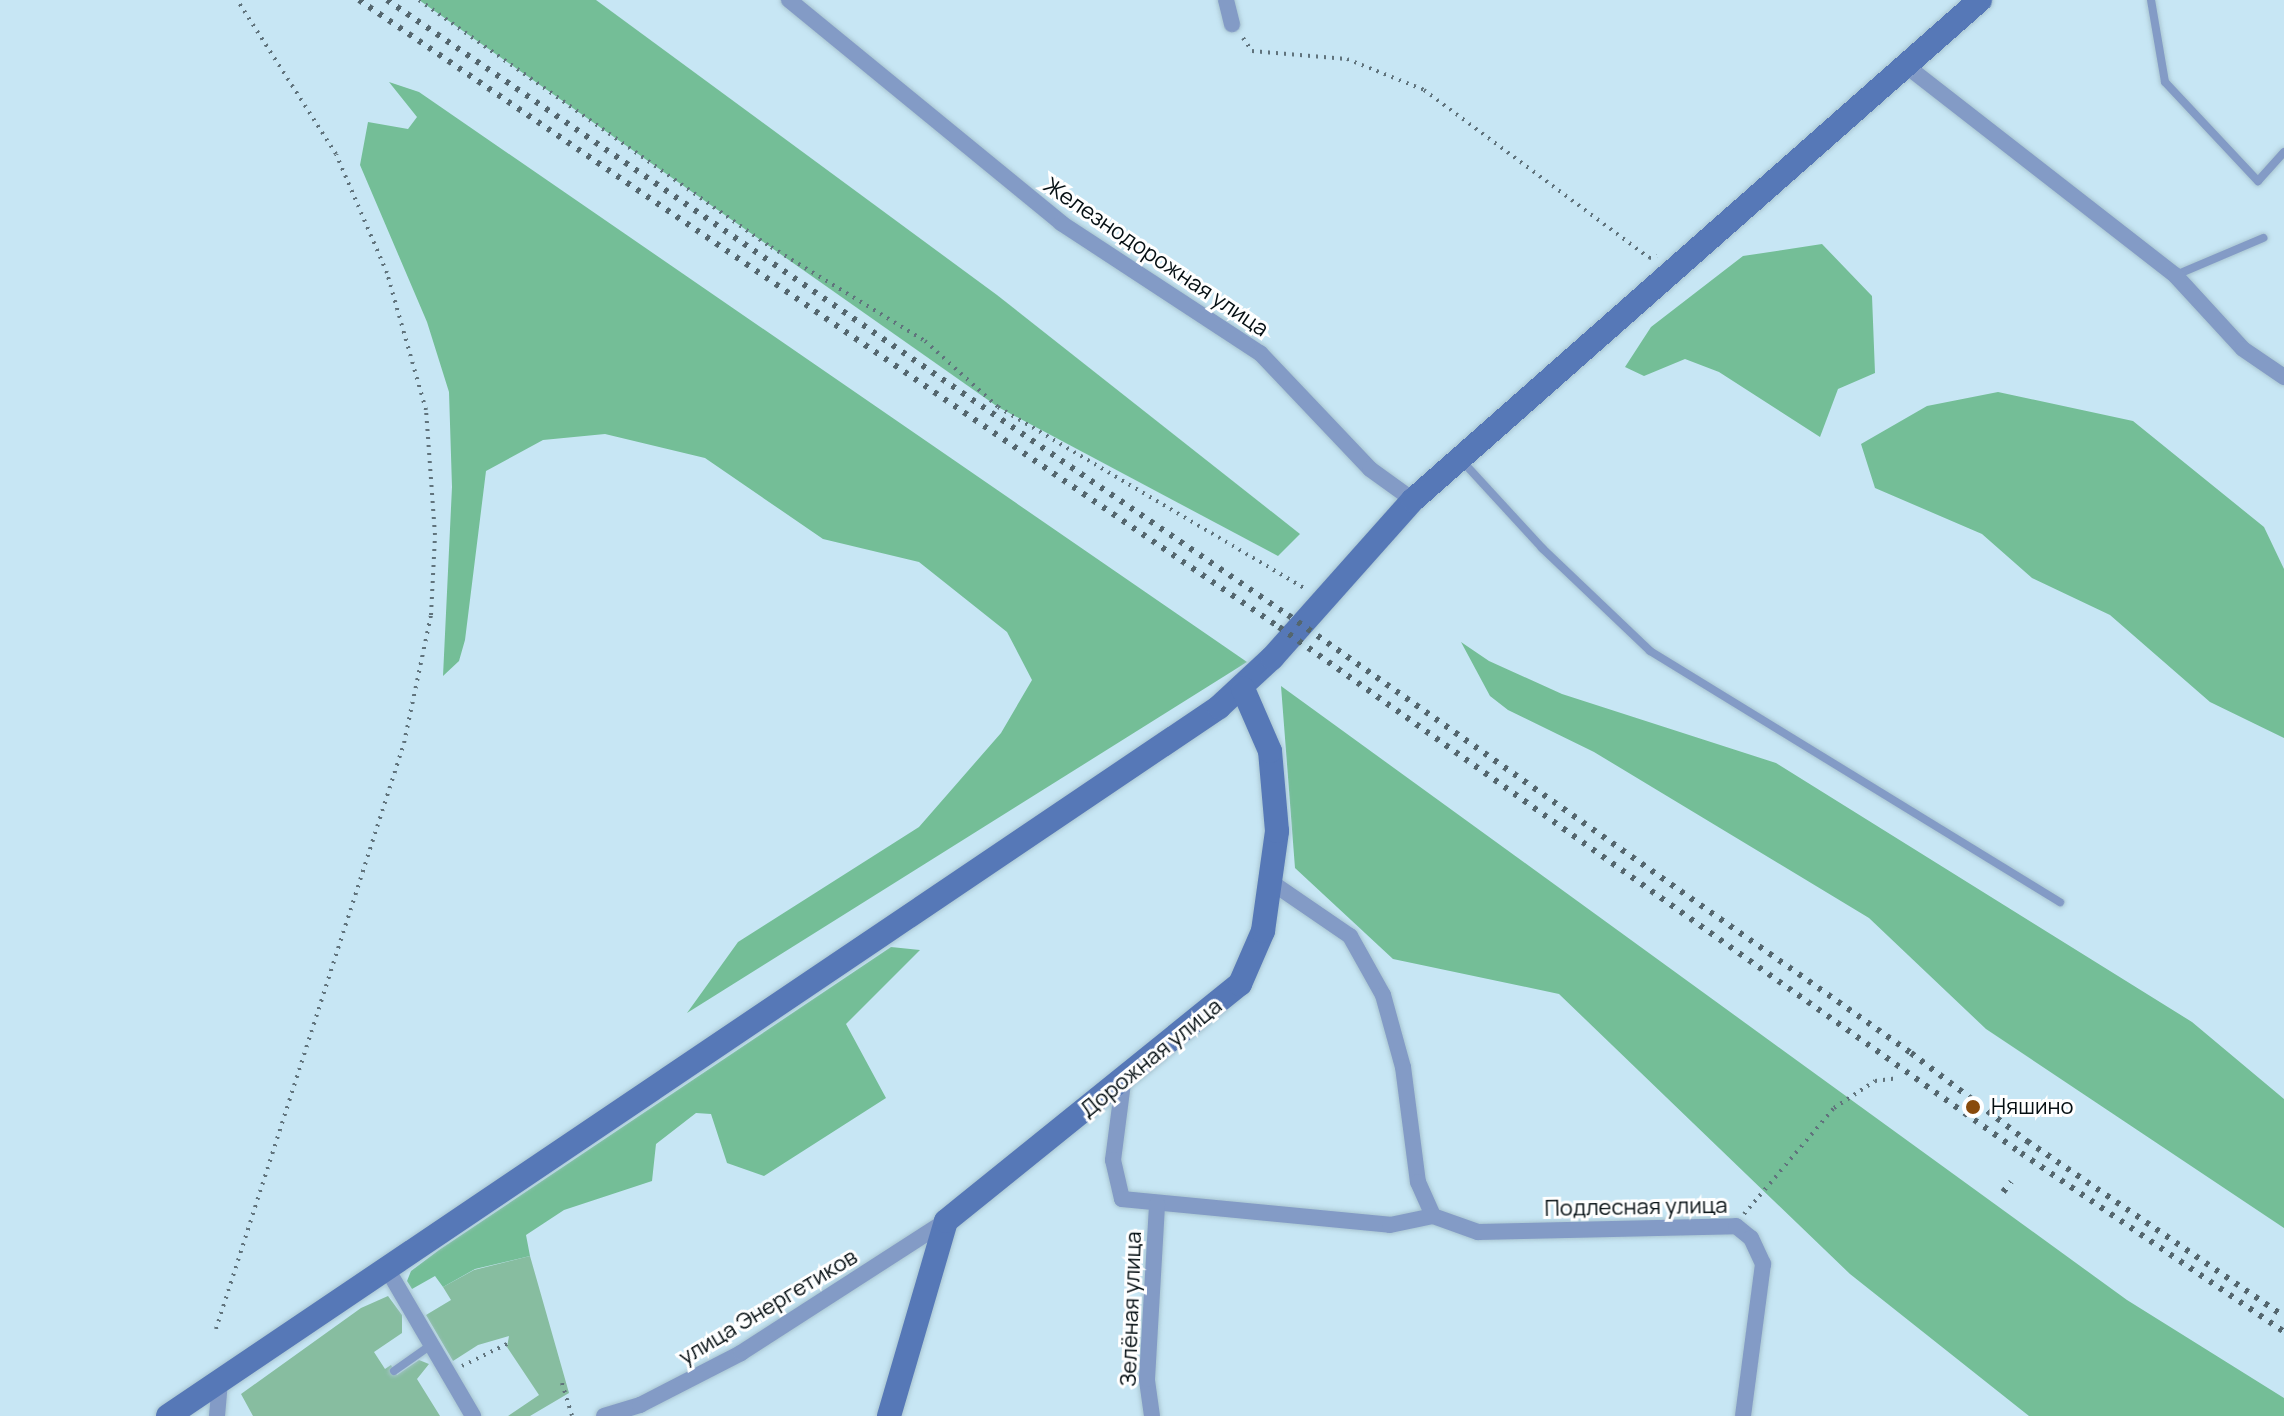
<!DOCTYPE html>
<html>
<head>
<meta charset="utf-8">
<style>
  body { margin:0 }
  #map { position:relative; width:2284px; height:1416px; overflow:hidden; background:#c7e6f4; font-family:Manrope,sans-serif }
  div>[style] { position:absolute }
  .green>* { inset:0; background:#87bda0 }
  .forest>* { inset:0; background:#74be97 }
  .path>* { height:4px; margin-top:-2px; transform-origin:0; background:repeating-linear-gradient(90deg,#60737c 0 2px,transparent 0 8px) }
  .roads { filter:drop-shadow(0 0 2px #a8c4d0) drop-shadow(0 0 2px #a8c4d0) }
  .lane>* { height:8px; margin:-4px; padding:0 4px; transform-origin:4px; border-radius:4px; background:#839bc6 }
  .street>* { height:16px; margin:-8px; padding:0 8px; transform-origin:8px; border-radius:8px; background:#839bc6 }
  .secondary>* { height:24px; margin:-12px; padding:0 12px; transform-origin:12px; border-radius:12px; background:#5678b7 }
  .rail>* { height:6px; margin-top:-3px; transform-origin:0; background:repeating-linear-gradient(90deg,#54666e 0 4px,transparent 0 12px) }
  .dots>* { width:22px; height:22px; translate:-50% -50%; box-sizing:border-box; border:4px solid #fff; border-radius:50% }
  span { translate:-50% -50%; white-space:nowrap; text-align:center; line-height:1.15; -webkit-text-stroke:6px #fff; paint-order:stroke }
  .street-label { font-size:22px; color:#050f13 }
  .poi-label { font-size:22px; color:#050f13 }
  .left { translate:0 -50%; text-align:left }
</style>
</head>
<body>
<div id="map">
  <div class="green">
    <i style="clip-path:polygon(530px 1256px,569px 1393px,530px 1416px,508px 1416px,539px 1395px,507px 1347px,509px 1336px,478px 1345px,453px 1361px,426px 1315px,451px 1300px,443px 1287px,474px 1270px)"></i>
    <i style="clip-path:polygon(388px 1296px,402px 1315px,402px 1333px,374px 1352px,385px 1369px,391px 1365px,397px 1375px,419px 1360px,429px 1364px,417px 1379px,440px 1416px,253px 1416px,241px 1394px,361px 1308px)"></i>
  </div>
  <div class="forest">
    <i style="clip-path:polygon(419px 0,596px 0,997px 295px,1300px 534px,1278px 556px,998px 407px)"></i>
    <i style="clip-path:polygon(389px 82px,419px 92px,1247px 662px,687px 1013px,738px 942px,919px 827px,1001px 733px,1032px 680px,1007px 632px,919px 562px,823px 539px,705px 458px,605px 434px,543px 440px,486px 471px,465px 640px,459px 661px,443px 676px,452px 487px,449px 392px,427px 322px,360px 165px,368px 122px,408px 129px,417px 117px)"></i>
    <i style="clip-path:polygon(1822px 244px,1872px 296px,1875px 373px,1838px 389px,1820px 437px,1719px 372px,1685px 359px,1644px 376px,1625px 367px,1651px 327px,1743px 256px)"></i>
    <i style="clip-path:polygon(1998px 392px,2133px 421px,2264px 527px,2284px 569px,2284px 738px,2210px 702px,2110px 615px,2032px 578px,1982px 534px,1875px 488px,1861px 444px,1927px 406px)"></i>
    <i style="clip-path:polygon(1461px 642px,1489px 661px,1562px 694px,1776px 763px,2192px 1022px,2284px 1099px,2284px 1228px,1986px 1029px,1869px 918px,1594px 752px,1508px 710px,1490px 696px)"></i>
    <i style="clip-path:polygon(1281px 686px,2127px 1300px,2284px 1398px,2284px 1416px,2029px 1416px,1850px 1274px,1559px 994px,1393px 959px,1295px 868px)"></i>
    <i style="clip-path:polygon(891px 947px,920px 950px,846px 1024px,886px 1098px,764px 1176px,727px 1163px,711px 1114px,696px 1113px,656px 1144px,652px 1181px,564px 1210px,526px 1235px,530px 1256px,475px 1269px,443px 1287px,435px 1276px,412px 1289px,407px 1281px,411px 1271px,439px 1250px)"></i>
  </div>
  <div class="path">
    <i style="left:419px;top:0;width:430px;rotate:35.1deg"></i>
    <i style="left:771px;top:247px;width:180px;rotate:31.4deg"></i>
    <i style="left:925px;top:341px;width:98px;rotate:42.1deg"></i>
    <i style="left:998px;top:407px;width:358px;rotate:30.6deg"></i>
    <i style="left:1243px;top:38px;width:16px;rotate:55deg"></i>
    <i style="left:1252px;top:51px;width:95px;rotate:4.8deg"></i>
    <i style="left:1347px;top:59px;width:83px;rotate:21.9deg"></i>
    <i style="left:1424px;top:90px;width:281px;rotate:36.7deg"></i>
    <i style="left:1649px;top:258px;width:8px;rotate:-14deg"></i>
    <i style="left:1744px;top:1214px;width:139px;rotate:-49.7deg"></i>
    <i style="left:1834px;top:1108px;width:49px;rotate:-33.4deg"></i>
    <i style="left:1875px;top:1081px;width:24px;rotate:-7deg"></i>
    <i style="left:216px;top:1329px;width:615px;rotate:-72.21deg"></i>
    <i style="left:404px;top:743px;width:131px;rotate:-78.1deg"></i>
    <i style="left:431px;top:615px;width:80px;rotate:-87.1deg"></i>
    <i style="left:435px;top:535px;width:125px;rotate:-94.1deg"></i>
    <i style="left:426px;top:410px;width:142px;rotate:-105.9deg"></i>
    <i style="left:387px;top:273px;width:129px;rotate:-113.2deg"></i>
    <i style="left:336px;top:154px;width:183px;rotate:-122.7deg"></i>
    <i style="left:462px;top:1366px;width:52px;rotate:-26.1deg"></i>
    <i style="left:562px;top:1383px;width:34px;rotate:73deg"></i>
  </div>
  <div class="roads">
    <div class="lane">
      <i style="left:2151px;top:0;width:83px;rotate:80.3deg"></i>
      <i style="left:2165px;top:82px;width:136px;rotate:46.8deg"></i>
      <i style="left:2258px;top:181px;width:39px;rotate:-48deg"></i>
      <i style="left:2176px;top:275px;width:95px;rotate:-23deg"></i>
      <i style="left:1463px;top:462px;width:117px;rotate:47.4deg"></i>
      <i style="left:1542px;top:548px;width:149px;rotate:43.6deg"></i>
      <i style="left:1650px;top:651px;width:481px;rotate:31.5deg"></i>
      <i style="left:394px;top:1371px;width:45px;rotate:-35.1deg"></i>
    </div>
    <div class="street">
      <i style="left:789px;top:0;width:352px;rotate:39.3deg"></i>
      <i style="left:1061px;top:223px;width:238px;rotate:33.2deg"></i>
      <i style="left:1260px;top:353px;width:160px;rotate:46.5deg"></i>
      <i style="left:1370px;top:469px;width:53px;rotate:35.8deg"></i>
      <i style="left:1226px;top:0;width:25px;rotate:76deg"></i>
      <i style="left:1909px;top:68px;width:337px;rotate:37.9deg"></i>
      <i style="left:2175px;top:275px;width:100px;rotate:47.4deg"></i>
      <i style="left:2243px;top:349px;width:50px;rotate:34.3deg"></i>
      <i style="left:1271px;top:882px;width:96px;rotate:34.4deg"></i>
      <i style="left:1350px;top:936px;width:68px;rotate:60.8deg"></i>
      <i style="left:1383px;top:995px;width:75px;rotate:74.5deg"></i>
      <i style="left:1403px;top:1067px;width:116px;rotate:82.6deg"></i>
      <i style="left:1418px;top:1182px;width:37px;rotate:66deg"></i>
      <i style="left:1433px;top:1216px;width:48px;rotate:19.6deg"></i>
      <i style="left:1478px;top:1232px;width:258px;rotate:-1.3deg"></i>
      <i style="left:1736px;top:1226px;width:19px;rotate:39deg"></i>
      <i style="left:1751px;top:1238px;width:29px;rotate:65deg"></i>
      <i style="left:1763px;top:1264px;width:153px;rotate:97.5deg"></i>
      <i style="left:1123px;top:1083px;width:78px;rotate:97.4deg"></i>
      <i style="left:1113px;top:1160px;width:40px;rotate:77deg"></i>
      <i style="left:1122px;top:1199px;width:269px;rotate:5.5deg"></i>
      <i style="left:1390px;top:1225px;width:44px;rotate:-11.8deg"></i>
      <i style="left:386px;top:1267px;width:173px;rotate:59.7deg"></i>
      <i style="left:217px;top:1416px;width:38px;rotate:-85deg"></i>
      <i style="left:604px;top:1416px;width:38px;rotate:-17deg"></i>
      <i style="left:640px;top:1405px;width:114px;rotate:-27.2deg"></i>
      <i style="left:741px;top:1353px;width:244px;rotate:-32.8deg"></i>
      <i style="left:1152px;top:1416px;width:37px;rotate:-98deg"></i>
      <i style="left:1147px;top:1379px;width:175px;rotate:-86.7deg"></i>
    </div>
    <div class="secondary">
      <i style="left:168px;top:1416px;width:1268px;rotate:-34deg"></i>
      <i style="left:1219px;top:707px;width:72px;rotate:-42.8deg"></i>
      <i style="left:1272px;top:658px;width:212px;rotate:-48.3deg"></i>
      <i style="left:1413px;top:500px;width:756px;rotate:-41.41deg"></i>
      <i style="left:889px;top:1416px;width:203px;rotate:-73.7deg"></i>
      <i style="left:946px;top:1221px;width:378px;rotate:-38.9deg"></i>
      <i style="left:1240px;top:984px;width:58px;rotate:-66.5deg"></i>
      <i style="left:1263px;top:931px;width:101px;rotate:-82deg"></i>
      <i style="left:1277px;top:831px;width:80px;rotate:-95deg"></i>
      <i style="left:1270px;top:751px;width:68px;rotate:-113.5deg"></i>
    </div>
  </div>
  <div class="rail">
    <i style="left:359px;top:0;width:1113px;rotate:34.28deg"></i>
    <i style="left:1279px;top:627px;width:910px;rotate:35.33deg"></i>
    <i style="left:2021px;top:1153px;width:318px;rotate:34.2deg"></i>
    <i style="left:387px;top:0;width:1091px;rotate:34.32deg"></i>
    <i style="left:1288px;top:615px;width:762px;rotate:35.11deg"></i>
    <i style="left:1911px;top:1053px;width:146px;rotate:37.2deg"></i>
    <i style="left:2027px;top:1141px;width:311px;rotate:34.3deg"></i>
    <i style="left:2003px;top:1192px;width:13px;rotate:-51deg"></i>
  </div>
  <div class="dots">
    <i style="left:1973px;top:1107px;background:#884b0c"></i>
  </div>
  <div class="street-label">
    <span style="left:1156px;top:257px;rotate:34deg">Железнодорожная улица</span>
    <span style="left:1151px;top:1058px;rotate:-39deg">Дорожная улица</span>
    <span style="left:1636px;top:1207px;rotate:-1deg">Подлесная улица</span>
    <span style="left:768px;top:1307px;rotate:-31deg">улица Энергетиков</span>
    <span style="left:1131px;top:1309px;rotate:-88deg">Зелёная улица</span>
  </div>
  <div class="poi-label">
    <span class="left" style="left:1991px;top:1107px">Няшино</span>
  </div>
</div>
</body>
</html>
